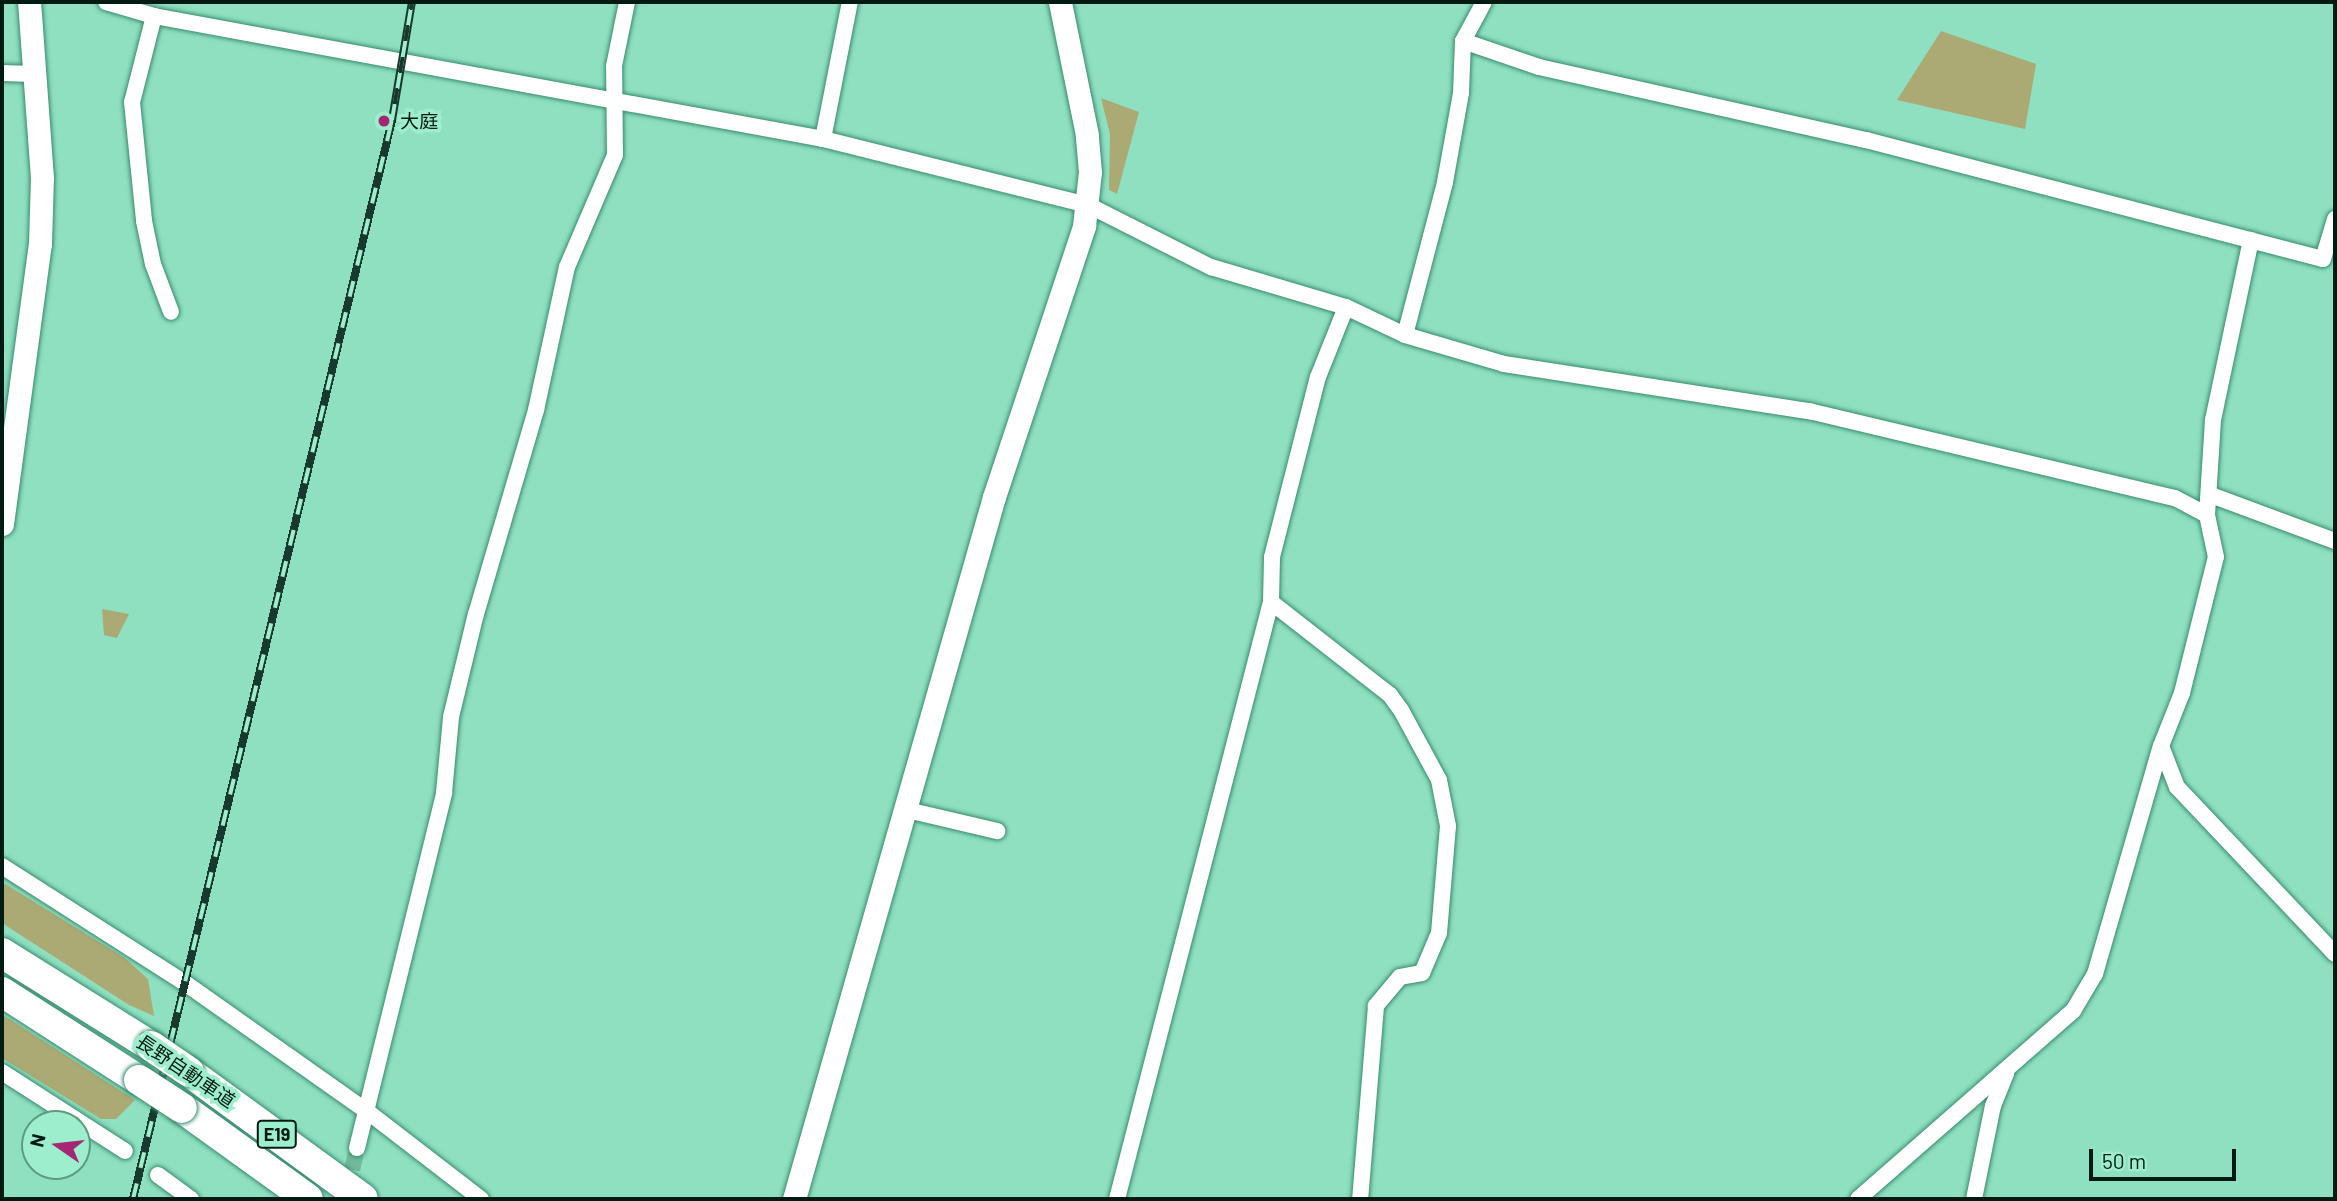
<!DOCTYPE html>
<html>
<head>
<meta charset="utf-8">
<style>
  body { margin:0 }
  #map { position:relative; width:2337px; height:1201px; overflow:hidden; background:#8fe0c0; font-family:Barlow,"Noto Sans JP",sans-serif }
  div>[style] { position:absolute }
  .green>* { inset:0; background:#abaa74 }
  .street-tunnel>* { height:16px; margin-top:-8px; transform-origin:0; background:repeating-linear-gradient(90deg,#73b99d 0 16px,transparent 0 24px) }
  .roads { filter:drop-shadow(0 0 2px #398b6f) drop-shadow(0 0 2px #398b6f) }
  .street>* { height:16px; margin:-8px; padding:0 8px; transform-origin:8px; border-radius:8px; background:#fff }
  .secondary>* { height:23px; margin:-11.5px; padding:0 11.5px; transform-origin:11.5px; border-radius:11.5px; background:#fff }
  .highway>* { height:30px; margin:-15px; padding:0 15px; transform-origin:15px; border-radius:15px; background:#fff }
  .rail>* { height:8px; margin-top:-4px; transform-origin:0; background:repeating-linear-gradient(90deg,#9ceecd 0 16px,#18392d 0 32px); box-sizing:border-box; border-block:2px solid #18392d }
  .bridges { filter:drop-shadow(0 0 2px #398b6f) drop-shadow(0 0 2px #398b6f) }
  .highway-bridge>* { height:30px; margin:-15px; padding:0 15px; transform-origin:15px; border-radius:15px; background:#fff }
  .dots>* { width:19px; height:19px; translate:-50% -50%; box-sizing:border-box; border:4px solid #9ceecd; border-radius:50% }
  span { translate:-50% -50%; white-space:nowrap; text-align:center; line-height:1.15; -webkit-text-stroke:7px #9ceecd; paint-order:stroke }
  .shield-label span { padding:2px 5px; background:#9ceecd; border:2px solid; border-radius:5px; -webkit-text-stroke-width:0 }
  .shield-label { font-size:18px; color:#021b12; font-weight:700 }
  .poi-label { font-size:19px; color:#021b12 }
  .left { translate:0 -50%; text-align:left }
  .street-label { font-size:19px; color:#021b12 }
  .frame { position:absolute; inset:0; border:4px solid #021b12; pointer-events:none }
  .north { position:absolute; left:21px; top:1110px; width:70px; height:70px; box-sizing:border-box; background:#9ceecd; border:2px solid #5e9a82; border-radius:50%; rotate:284deg; font-size:19px; font-weight:700; line-height:28px; text-align:center; color:#021b12 }
  .north::after { content:''; display:block; margin:auto; width:24px; height:32px; background:#a62676; clip-path:polygon(50% 0,100% 100%,50% 72%,0 100%) }
  .scale { position:absolute; left:2089px; top:1149px; width:147px; height:32px; box-sizing:border-box; border:4px solid #021b12; border-top:0; padding-left:9px; font-size:21px; line-height:24px; white-space:nowrap; color:#021b12; -webkit-text-stroke:5px #9ceecd; paint-order:stroke }
</style>
</head>
<body>
<div id="map">
  <div class="green">
    <i style="clip-path:polygon(1941px 31px,2036px 64px,2025px 129px,1897px 100px)"></i>
    <i style="clip-path:polygon(1101px 98px,1139px 112px,1117px 194px,1109px 190px,1110px 134px)"></i>
    <i style="clip-path:polygon(102px 609px,129px 614px,117px 638px,104px 635px)"></i>
    <i style="clip-path:polygon(2px 882px,125px 958px,148px 979px,154px 1016px,129px 1005px,2px 923px)"></i>
    <i style="clip-path:polygon(2px 1015px,11px 1020px,135px 1100px,116px 1119px,101px 1119px,2px 1058px)"></i>
  </div>
  <div class="street-tunnel">
    <i style="left:347px;top:1193px;width:46px;rotate:-77.5deg"></i>
  </div>
  <div class="roads">
    <div class="street">
      <i style="left:106px;top:2px;width:50px;rotate:16.3deg"></i>
      <i style="left:154px;top:16px;width:680px;rotate:10.42deg"></i>
      <i style="left:823px;top:139px;width:273px;rotate:14deg"></i>
      <i style="left:1088px;top:205px;width:138px;rotate:26.8deg"></i>
      <i style="left:1211px;top:267px;width:141px;rotate:16.5deg"></i>
      <i style="left:1346px;top:307px;width:65px;rotate:25.4deg"></i>
      <i style="left:1405px;top:335px;width:103px;rotate:16.3deg"></i>
      <i style="left:1504px;top:364px;width:309px;rotate:8.8deg"></i>
      <i style="left:1809px;top:411px;width:376px;rotate:13.4deg"></i>
      <i style="left:2175px;top:498px;width:36px;rotate:28deg"></i>
      <i style="left:154px;top:16px;width:89px;rotate:104.3deg"></i>
      <i style="left:132px;top:102px;width:120px;rotate:84.2deg"></i>
      <i style="left:144px;top:221px;width:44px;rotate:78.2deg"></i>
      <i style="left:153px;top:264px;width:51px;rotate:69.4deg"></i>
      <i style="left:1463px;top:41px;width:80px;rotate:18.9deg"></i>
      <i style="left:1539px;top:67px;width:335px;rotate:12.6deg"></i>
      <i style="left:1866px;top:140px;width:472px;rotate:14.6deg"></i>
      <i style="left:2323px;top:259px;width:42px;rotate:-73.3deg"></i>
      <i style="left:2px;top:73px;width:32px;rotate:2deg"></i>
      <i style="left:823px;top:139px;width:140px;rotate:-78.9deg"></i>
      <i style="left:1405px;top:335px;width:158px;rotate:-75.3deg"></i>
      <i style="left:1445px;top:182px;width:90px;rotate:-79.8deg"></i>
      <i style="left:1461px;top:93px;width:52px;rotate:-87.8deg"></i>
      <i style="left:1463px;top:41px;width:44px;rotate:-61.7deg"></i>
      <i style="left:2211px;top:495px;width:132px;rotate:20.4deg"></i>
      <i style="left:1271px;top:602px;width:151px;rotate:38deg"></i>
      <i style="left:1390px;top:695px;width:19px;rotate:54deg"></i>
      <i style="left:1401px;top:710px;width:80px;rotate:61.5deg"></i>
      <i style="left:1439px;top:780px;width:47px;rotate:78.9deg"></i>
      <i style="left:1448px;top:826px;width:107px;rotate:94.8deg"></i>
      <i style="left:1439px;top:933px;width:43px;rotate:113deg"></i>
      <i style="left:1422px;top:973px;width:22px;rotate:170deg"></i>
      <i style="left:1400px;top:977px;width:38px;rotate:130deg"></i>
      <i style="left:1376px;top:1006px;width:194px;rotate:94.7deg"></i>
      <i style="left:2161px;top:746px;width:44px;rotate:68.7deg"></i>
      <i style="left:2177px;top:787px;width:230px;rotate:46.6deg"></i>
      <i style="left:903px;top:809px;width:97px;rotate:13.2deg"></i>
      <i style="left:2px;top:866px;width:217px;rotate:32.6deg"></i>
      <i style="left:185px;top:983px;width:224px;rotate:35.2deg"></i>
      <i style="left:368px;top:1112px;width:143px;rotate:37.6deg"></i>
      <i style="left:2px;top:1072px;width:146px;rotate:32.7deg"></i>
      <i style="left:357px;top:1148px;width:366px;rotate:-76.2deg"></i>
      <i style="left:444px;top:793px;width:76px;rotate:-84.7deg"></i>
      <i style="left:451px;top:717px;width:106px;rotate:-76.4deg"></i>
      <i style="left:476px;top:614px;width:213px;rotate:-73.6deg"></i>
      <i style="left:536px;top:410px;width:146px;rotate:-77.8deg"></i>
      <i style="left:567px;top:267px;width:122px;rotate:-66.8deg"></i>
      <i style="left:615px;top:155px;width:89px;rotate:-90.6deg"></i>
      <i style="left:614px;top:66px;width:65px;rotate:-78.5deg"></i>
      <i style="left:158px;top:1175px;width:41px;rotate:36deg"></i>
      <i style="left:1117px;top:1199px;width:617px;rotate:-75.54deg"></i>
      <i style="left:1271px;top:602px;width:45px;rotate:-88.7deg"></i>
      <i style="left:1272px;top:557px;width:186px;rotate:-75.7deg"></i>
      <i style="left:1318px;top:377px;width:75px;rotate:-68.2deg"></i>
      <i style="left:1858px;top:1199px;width:286px;rotate:-41.2deg"></i>
      <i style="left:2073px;top:1011px;width:43px;rotate:-59.3deg"></i>
      <i style="left:2095px;top:974px;width:237px;rotate:-73.9deg"></i>
      <i style="left:2161px;top:746px;width:57px;rotate:-68.4deg"></i>
      <i style="left:2182px;top:693px;width:140px;rotate:-76deg"></i>
      <i style="left:2216px;top:557px;width:43px;rotate:-102.1deg"></i>
      <i style="left:2207px;top:515px;width:95px;rotate:-86.4deg"></i>
      <i style="left:2213px;top:420px;width:184px;rotate:-78.1deg"></i>
      <i style="left:1974px;top:1199px;width:95px;rotate:-78.5deg"></i>
      <i style="left:1993px;top:1106px;width:35px;rotate:-68deg"></i>
    </div>
    <div class="secondary">
      <i style="left:2px;top:524px;width:283px;rotate:-82.3deg"></i>
      <i style="left:40px;top:244px;width:66px;rotate:-88.3deg"></i>
      <i style="left:42px;top:178px;width:176px;rotate:-94.2deg"></i>
      <i style="left:794px;top:1199px;width:730px;rotate:-74.1deg"></i>
      <i style="left:994px;top:497px;width:286px;rotate:-71.6deg"></i>
      <i style="left:1084px;top:226px;width:54px;rotate:-83.7deg"></i>
      <i style="left:1090px;top:172px;width:37px;rotate:-95deg"></i>
      <i style="left:1087px;top:135px;width:136px;rotate:-101.5deg"></i>
    </div>
    <div class="highway">
      <i style="left:2px;top:953px;width:176px;rotate:32deg"></i>
      <i style="left:2px;top:992px;width:163px;rotate:32.7deg"></i>
      <i style="left:189px;top:1072px;width:215px;rotate:36.1deg"></i>
      <i style="left:182px;top:1108px;width:155px;rotate:35.8deg"></i>
    </div>
  </div>
  <div class="rail">
    <i style="left:133px;top:1199px;width:1110px;rotate:-76.5deg"></i>
    <i style="left:392px;top:120px;width:120px;rotate:-80.4deg"></i>
  </div>
  <div class="bridges">
    <div class="highway-bridge">
      <i style="left:151px;top:1046px;width:46px;rotate:34.4deg"></i>
      <i style="left:139px;top:1080px;width:51px;rotate:33.1deg"></i>
    </div>
  </div>
  <div class="dots">
    <i style="left:384px;top:121px;background:#a62676"></i>
  </div>
  <div class="shield-label">
    <span style="left:277px;top:1134px">E19</span>
  </div>
  <div class="poi-label">
    <span class="left" style="left:400px;top:121px">大庭</span>
  </div>
  <div class="street-label">
    <span style="left:186px;top:1071px;rotate:34deg">長野自動車道</span>
  </div>
  <div class="frame"></div>
  <div class="north">N</div>
  <div class="scale">50 m</div>
</div>
</body>
</html>
